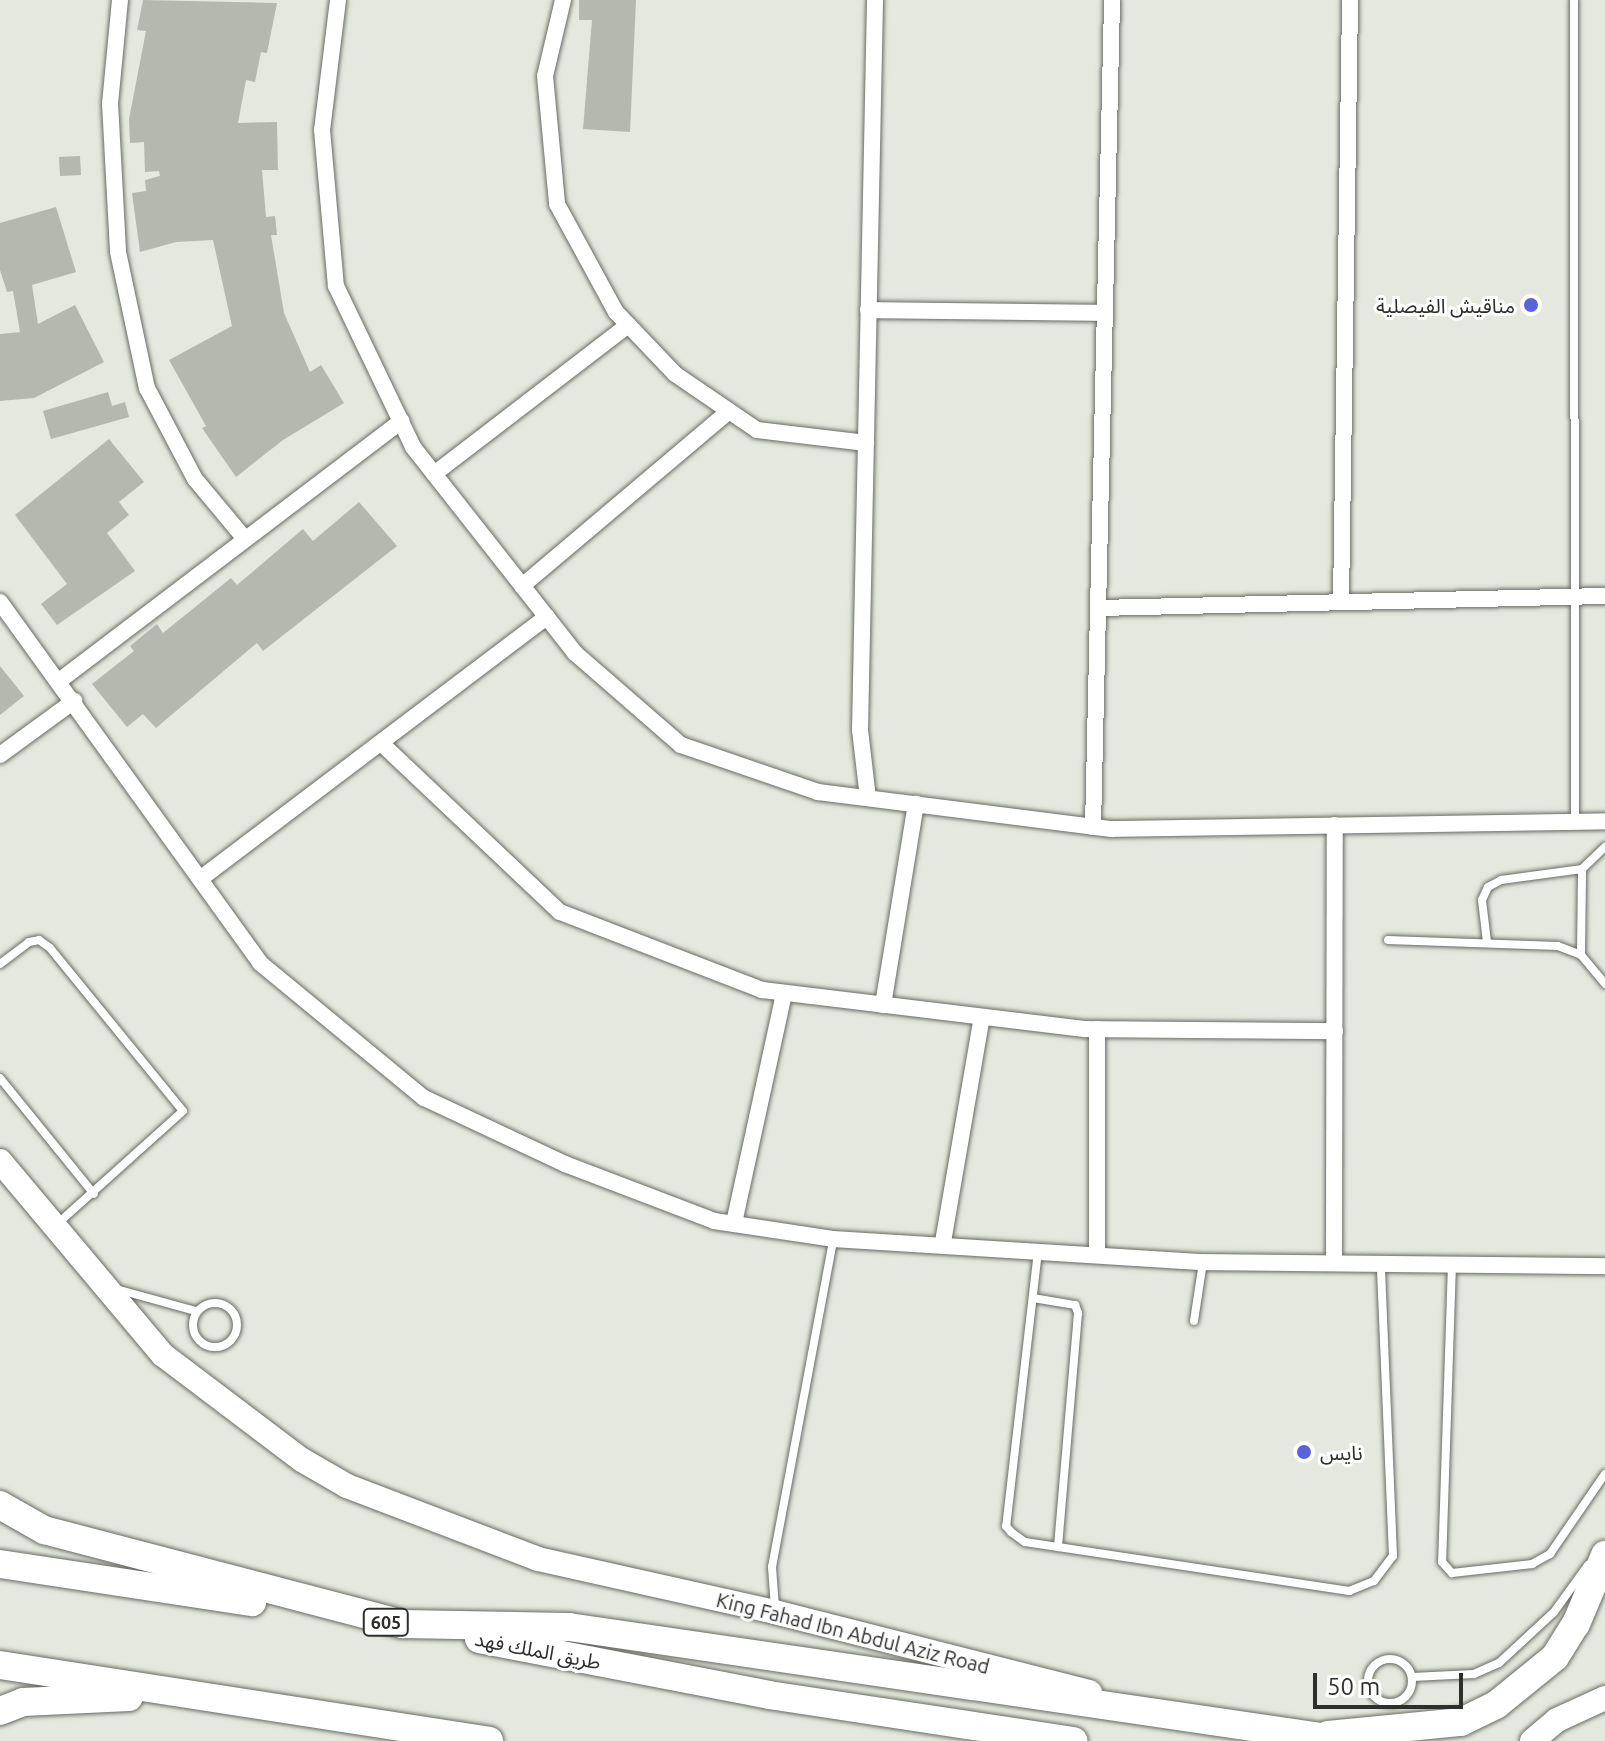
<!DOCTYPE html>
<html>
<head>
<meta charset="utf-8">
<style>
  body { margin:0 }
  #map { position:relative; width:1605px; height:1741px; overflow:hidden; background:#e4e8de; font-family:Ubuntu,"Noto Sans Arabic",sans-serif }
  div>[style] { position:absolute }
  .building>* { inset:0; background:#b4b8af; transform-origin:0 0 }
  .roads { filter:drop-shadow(0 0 2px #686b63) drop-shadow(0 0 2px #686b63) }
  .service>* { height:8px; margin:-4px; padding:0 4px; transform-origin:4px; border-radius:4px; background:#fff }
  .service>.ring { margin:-4px; padding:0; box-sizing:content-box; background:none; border:8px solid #fff; border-radius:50% }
  .minor>* { height:16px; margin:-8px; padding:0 8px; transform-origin:8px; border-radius:8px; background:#fff }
  .primary>* { height:24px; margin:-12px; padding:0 12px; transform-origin:12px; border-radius:12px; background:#fff }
  .motorway>* { height:28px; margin:-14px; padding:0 14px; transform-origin:14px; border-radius:14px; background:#fff }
  .dots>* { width:22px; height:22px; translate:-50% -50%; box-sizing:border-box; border:4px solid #fff; border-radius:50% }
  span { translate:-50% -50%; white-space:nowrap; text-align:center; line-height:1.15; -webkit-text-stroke:6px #fff; paint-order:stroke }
  .shield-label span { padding:2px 6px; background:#fff; border:2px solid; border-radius:6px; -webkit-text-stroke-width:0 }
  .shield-label { font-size:18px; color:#2d2f2b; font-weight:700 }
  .poi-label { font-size:20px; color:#2d2f2b }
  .right { translate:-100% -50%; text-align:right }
  .left { translate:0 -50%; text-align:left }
  .street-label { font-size:20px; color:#2d2f2b }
  .scale { position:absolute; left:1313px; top:1673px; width:150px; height:36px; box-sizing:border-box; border:4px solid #2d2f2b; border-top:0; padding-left:10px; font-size:24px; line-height:28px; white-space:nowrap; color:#2d2f2b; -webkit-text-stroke:6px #fff; paint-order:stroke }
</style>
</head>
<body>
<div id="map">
  <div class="building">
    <i style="clip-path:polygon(143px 0,277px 3px,267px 53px,261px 52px,255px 82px,246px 80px,238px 123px,277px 122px,278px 170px,262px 170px,266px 217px,275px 216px,277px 235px,271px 235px,284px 313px,310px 372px,321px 365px,344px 403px,283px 440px,236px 477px,202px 428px,206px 426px,169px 360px,232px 326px,213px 240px,176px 242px,140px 252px,132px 193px,146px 191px,145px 180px,160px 176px,159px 171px,145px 172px,144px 142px,130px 143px,129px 119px,146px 31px,137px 30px)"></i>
    <i style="clip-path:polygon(579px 0,636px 0,630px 132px,583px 129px,592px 20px,579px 20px)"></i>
    <i style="left:80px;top:156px;width:19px;height:21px;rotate:87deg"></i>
    <i style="clip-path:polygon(56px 207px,76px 272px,32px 285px,38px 324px,75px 305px,104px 362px,34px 398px,0 401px,0 334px,20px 332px,13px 291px,7px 292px,0 270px,0 223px)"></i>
    <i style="clip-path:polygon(108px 392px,112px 406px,125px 402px,129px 417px,51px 439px,43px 411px)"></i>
    <i style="clip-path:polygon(109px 439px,144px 482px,119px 502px,129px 515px,107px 533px,135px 571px,57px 625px,41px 604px,67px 584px,15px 515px)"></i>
    <i style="clip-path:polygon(359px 502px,397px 546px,263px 651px,257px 643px,156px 728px,143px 714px,127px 727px,92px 684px,134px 651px,130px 646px,157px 624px,163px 633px,231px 578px,237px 585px,303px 529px,313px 541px)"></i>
    <i style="clip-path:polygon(0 666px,24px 696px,0 715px)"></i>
  </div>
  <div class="roads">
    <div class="service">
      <i style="left:1574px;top:0;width:821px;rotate:89.93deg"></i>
      <i style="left:1388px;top:940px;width:170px;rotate:2deg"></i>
      <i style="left:1558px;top:946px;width:25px;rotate:21deg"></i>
      <i style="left:1581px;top:955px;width:38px;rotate:50deg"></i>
      <i style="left:1487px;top:942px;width:42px;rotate:-96.8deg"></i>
      <i style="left:1482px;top:900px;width:14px;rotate:-65deg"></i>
      <i style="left:1488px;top:887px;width:15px;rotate:-28deg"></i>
      <i style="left:1501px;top:880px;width:82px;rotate:-7.7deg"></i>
      <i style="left:1582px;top:869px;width:32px;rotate:-44deg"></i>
      <i style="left:1581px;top:955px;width:86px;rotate:-89.3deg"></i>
      <i style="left:0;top:964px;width:36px;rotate:-37deg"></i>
      <i style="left:29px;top:942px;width:10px;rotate:-11deg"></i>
      <i style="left:39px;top:940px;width:14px;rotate:36deg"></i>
      <i style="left:50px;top:948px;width:210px;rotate:50.8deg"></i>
      <i style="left:183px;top:1111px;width:168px;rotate:138.1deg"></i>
      <i style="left:0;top:1078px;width:149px;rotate:51deg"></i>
      <i style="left:1038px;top:1251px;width:277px;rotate:96.6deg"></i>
      <i style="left:1006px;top:1526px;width:8px;rotate:50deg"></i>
      <i style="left:1011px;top:1532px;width:17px;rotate:36deg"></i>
      <i style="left:1025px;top:1542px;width:328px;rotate:8.6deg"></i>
      <i style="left:1349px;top:1591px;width:27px;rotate:-22deg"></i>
      <i style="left:1374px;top:1581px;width:31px;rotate:-53deg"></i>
      <i style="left:1393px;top:1556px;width:292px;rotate:-92.4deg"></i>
      <i style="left:1452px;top:1264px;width:298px;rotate:91.9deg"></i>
      <i style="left:1442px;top:1562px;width:15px;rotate:48deg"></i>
      <i style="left:1452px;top:1573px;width:81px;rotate:-6.4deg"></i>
      <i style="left:1532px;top:1564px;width:21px;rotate:-29deg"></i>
      <i style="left:1550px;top:1554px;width:97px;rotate:-55.5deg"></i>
      <i style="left:116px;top:1289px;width:83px;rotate:15.4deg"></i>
      <i style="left:1033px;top:1298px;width:43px;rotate:9.5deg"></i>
      <i style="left:1075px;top:1305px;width:9px;rotate:69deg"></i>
      <i style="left:1078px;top:1313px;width:235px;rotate:94.9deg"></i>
      <i class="ring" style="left:193px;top:1303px;width:36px;height:36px"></i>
      <i style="left:1194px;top:1321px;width:60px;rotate:-81.3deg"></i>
      <i style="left:775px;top:1608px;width:41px;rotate:-94.2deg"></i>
      <i style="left:772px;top:1567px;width:333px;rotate:-79.4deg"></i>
      <i class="ring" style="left:1368px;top:1659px;width:36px;height:36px"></i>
      <i style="left:1412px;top:1677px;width:62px;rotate:-2.8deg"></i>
      <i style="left:1474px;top:1674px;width:27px;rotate:-24deg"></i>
      <i style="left:1499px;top:1663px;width:75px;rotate:-42.8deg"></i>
      <i style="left:1554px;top:1612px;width:58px;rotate:-54.1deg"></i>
    </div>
    <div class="minor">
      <i style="left:120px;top:0;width:103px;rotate:95.5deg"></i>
      <i style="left:110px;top:103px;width:149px;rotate:86.9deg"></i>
      <i style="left:118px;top:252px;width:139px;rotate:78deg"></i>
      <i style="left:147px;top:388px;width:103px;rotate:62.2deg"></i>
      <i style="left:195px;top:479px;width:78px;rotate:50.2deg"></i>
      <i style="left:338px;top:0;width:131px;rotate:97deg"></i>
      <i style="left:322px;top:130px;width:157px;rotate:84.9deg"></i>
      <i style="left:336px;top:286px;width:178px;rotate:64.4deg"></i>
      <i style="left:413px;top:447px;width:262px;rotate:51.8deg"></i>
      <i style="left:575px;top:653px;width:140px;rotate:41deg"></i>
      <i style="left:681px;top:745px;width:145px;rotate:18.9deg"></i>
      <i style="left:818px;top:792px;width:296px;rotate:7.2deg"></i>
      <i style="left:1112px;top:829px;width:493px;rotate:-0.9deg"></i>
      <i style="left:563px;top:0;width:78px;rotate:103.3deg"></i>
      <i style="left:545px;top:76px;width:129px;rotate:84.6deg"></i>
      <i style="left:557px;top:204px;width:123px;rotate:61.4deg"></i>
      <i style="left:616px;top:312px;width:86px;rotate:46.4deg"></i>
      <i style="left:675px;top:374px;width:99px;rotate:34.3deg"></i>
      <i style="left:757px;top:430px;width:110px;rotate:6.8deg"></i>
      <i style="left:868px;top:310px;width:237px;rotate:0.7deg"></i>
      <i style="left:434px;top:474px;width:245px;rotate:-37.5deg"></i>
      <i style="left:522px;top:586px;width:271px;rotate:-40.2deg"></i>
      <i style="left:0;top:602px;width:445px;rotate:54.2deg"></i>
      <i style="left:260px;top:963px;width:212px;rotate:39.5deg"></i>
      <i style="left:424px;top:1098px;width:156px;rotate:25.1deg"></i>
      <i style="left:565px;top:1164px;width:160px;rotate:20.9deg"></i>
      <i style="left:714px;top:1221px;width:120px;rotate:8.6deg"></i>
      <i style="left:833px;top:1239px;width:371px;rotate:3.6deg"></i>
      <i style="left:1203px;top:1262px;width:402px;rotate:0.6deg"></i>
      <i style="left:1341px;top:602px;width:602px;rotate:-89.14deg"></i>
      <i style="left:1098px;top:608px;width:507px;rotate:-1.36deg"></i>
      <i style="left:59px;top:681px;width:430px;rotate:-37.2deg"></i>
      <i style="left:381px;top:743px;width:246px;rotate:43.4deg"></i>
      <i style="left:560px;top:912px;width:217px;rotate:21.1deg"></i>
      <i style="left:762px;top:990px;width:325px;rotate:6.9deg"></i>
      <i style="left:1085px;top:1029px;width:250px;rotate:0.5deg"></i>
      <i style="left:0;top:755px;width:92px;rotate:-36.1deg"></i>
      <i style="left:868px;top:798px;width:68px;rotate:-96.7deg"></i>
      <i style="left:860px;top:730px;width:730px;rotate:-88.82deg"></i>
      <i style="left:1093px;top:827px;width:827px;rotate:-88.68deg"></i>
      <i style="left:200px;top:879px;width:435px;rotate:-37.1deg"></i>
      <i style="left:883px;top:1005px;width:204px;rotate:-80.7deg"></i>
      <i style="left:734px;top:1223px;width:235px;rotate:-77.7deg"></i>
      <i style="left:943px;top:1242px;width:228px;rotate:-80.2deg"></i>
      <i style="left:1097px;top:1254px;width:225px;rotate:-90deg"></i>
      <i style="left:1334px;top:1260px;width:435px;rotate:-89.9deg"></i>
    </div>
    <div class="primary">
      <i style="left:0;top:1161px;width:253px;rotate:50deg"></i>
      <i style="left:163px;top:1355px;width:174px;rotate:37.1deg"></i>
      <i style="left:302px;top:1460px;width:52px;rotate:30deg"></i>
      <i style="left:347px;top:1486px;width:204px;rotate:20.9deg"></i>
      <i style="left:538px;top:1559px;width:243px;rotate:12.6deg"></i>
      <i style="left:775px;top:1612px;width:325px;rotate:14.3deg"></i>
      <i style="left:1532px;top:1741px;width:33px;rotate:-40deg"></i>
      <i style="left:1557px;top:1720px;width:53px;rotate:-24.6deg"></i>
    </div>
    <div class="motorway">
      <i style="left:0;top:1505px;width:51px;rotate:29.6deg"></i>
      <i style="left:44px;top:1530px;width:371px;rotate:14.7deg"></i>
      <i style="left:403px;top:1624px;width:166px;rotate:1deg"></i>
      <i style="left:569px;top:1627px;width:788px;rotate:8.32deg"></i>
      <i style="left:0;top:1564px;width:255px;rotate:8.6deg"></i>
      <i style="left:479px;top:1639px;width:295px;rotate:10.9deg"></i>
      <i style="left:769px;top:1695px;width:308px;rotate:8.6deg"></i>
      <i style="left:0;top:1665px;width:495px;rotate:8.8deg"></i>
      <i style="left:0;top:1711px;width:25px;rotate:-21deg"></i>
      <i style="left:23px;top:1702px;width:106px;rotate:-2.7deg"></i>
      <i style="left:1328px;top:1735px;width:134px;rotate:-5.6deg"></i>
      <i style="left:1461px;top:1722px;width:39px;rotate:-26deg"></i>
      <i style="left:1496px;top:1705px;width:76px;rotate:-39.1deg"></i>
      <i style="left:1555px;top:1657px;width:39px;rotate:-58deg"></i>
      <i style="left:1576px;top:1624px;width:75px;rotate:-67.2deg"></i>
    </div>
  </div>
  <div class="dots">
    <i style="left:1531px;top:305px;background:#5b63db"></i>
    <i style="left:1304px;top:1452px;background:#5b63db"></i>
  </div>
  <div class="shield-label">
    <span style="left:386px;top:1622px">605</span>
  </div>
  <div class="poi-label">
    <span class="right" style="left:1515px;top:305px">مناقيش الفيصلية</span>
    <span class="left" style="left:1320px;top:1452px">نايس</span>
  </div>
  <div class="street-label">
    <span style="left:853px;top:1633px;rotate:14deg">King Fahad Ibn Abdul Aziz Road</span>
    <span style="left:538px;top:1650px;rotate:11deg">طريق الملك فهد</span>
  </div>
  <div class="scale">50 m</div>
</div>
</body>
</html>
